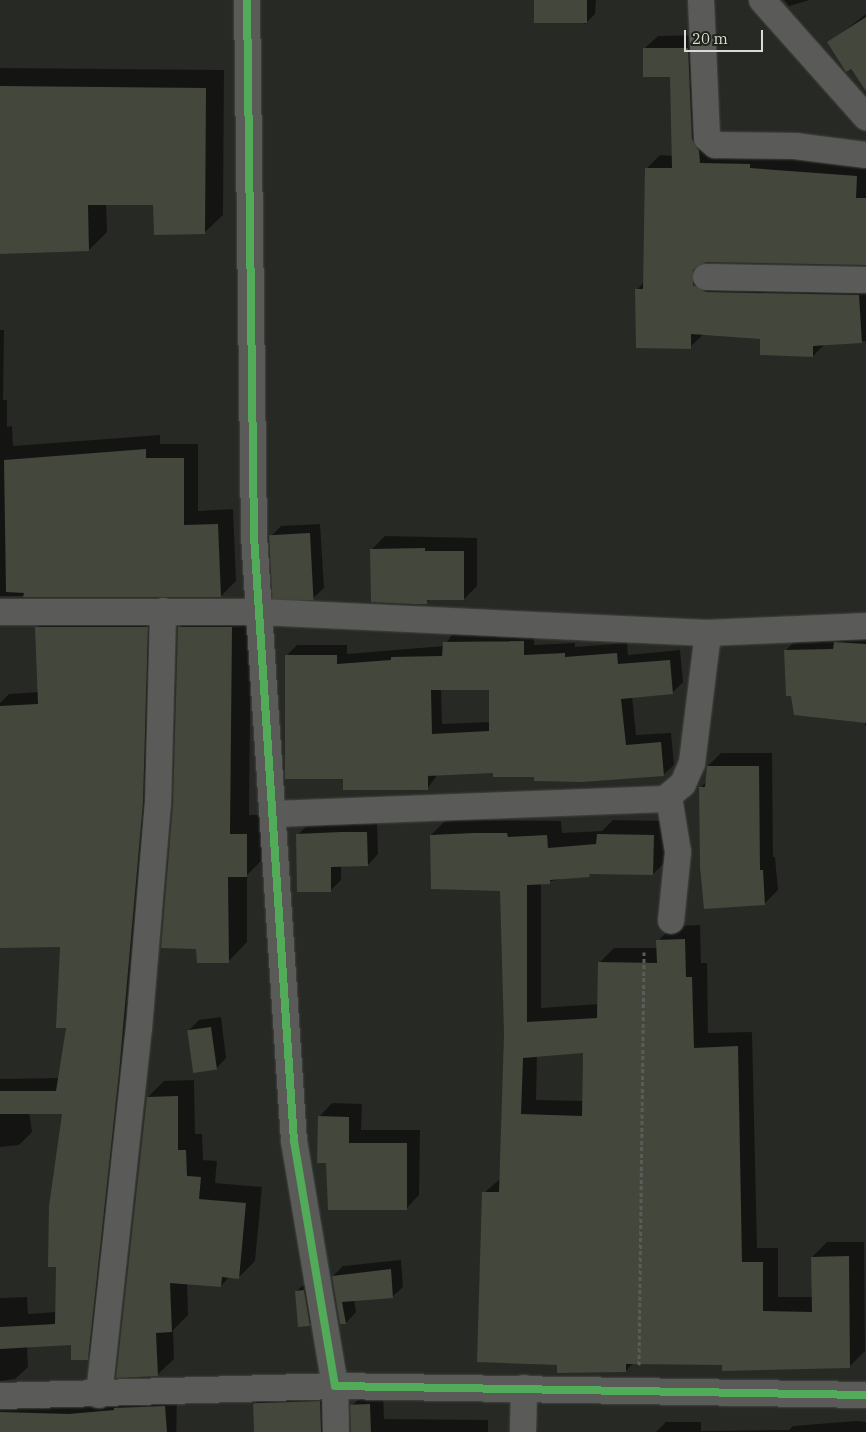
<!DOCTYPE html>
<html>
<head>
<meta charset="utf-8">
<style>
  body { margin:0 }
  #map { position:relative; width:866px; height:1432px; overflow:hidden; background:#272924; font-family:"IBM Plex Serif",serif }
  div>[style] { position:absolute }
  .shadow>* { inset:0; background:#0007; transform-origin:0 0 }
  .building>* { inset:0; background:#44473b; transform-origin:0 0 }
  .path>* { height:3px; margin-top:-1.5px; transform-origin:0; background:repeating-linear-gradient(90deg,#5a5c58 0 4px,transparent 0 6.5px) }
  .roads { filter:drop-shadow(0 0 1px #444641) drop-shadow(0 0 1px #444641) }
  .street>* { height:26px; margin:-13px; padding:0 13px; transform-origin:13px; border-radius:13px; background:#5a5b58 }
  .cycleway>* { height:8px; margin:-4px; padding:0 4px; transform-origin:4px; border-radius:4px; background:#51ab58 }
  span { translate:-50% -50%; white-space:nowrap; text-align:center; line-height:1.15; -webkit-text-stroke:4.5px #1e2218; paint-order:stroke }
  .scale { position:absolute; left:684px; top:30px; width:79px; height:22px; box-sizing:border-box; border:2px solid #d9dcd5; border-top:0; padding-left:6px; font-size:15px; line-height:18px; white-space:nowrap; color:#d9dcd5; -webkit-text-stroke:4px #1e2218; paint-order:stroke }
</style>
</head>
<body>
<div id="map">
  <div class="shadow">
    <i style="clip-path:polygon(535px 0,596px 0,595px 14px,585px 24px)"></i>
    <i style="clip-path:polygon(784px 0,810px 0,789px 6px)"></i>
    <i style="clip-path:polygon(866px 14px,866px 89px,829px 43px)"></i>
    <i style="clip-path:polygon(701px 35px,712px 138px,866px 163px,866px 264px,706px 261px,704px 263px,711px 277px,866px 282px,866px 341px,825px 344px,813px 356px,762px 338px,704px 334px,690px 347px,637px 290px,644px 282px,646px 169px,660px 155px,673px 156px,671px 76px,644px 49px,658px 36px)"></i>
    <i style="clip-path:polygon(0 68px,224px 70px,223px 215px,204px 233px,155px 203px,106px 204px,107px 232px,89px 250px,0 253px)"></i>
    <i style="clip-path:polygon(0 330px,4px 330px,3px 400px,7px 400px,7px 427px,12px 426px,13px 446px,160px 435px,160px 444px,198px 444px,198px 511px,233px 509px,236px 581px,221px 596px,0 596px)"></i>
    <i style="clip-path:polygon(320px 524px,324px 588px,313px 598px,271px 536px,281px 526px)"></i>
    <i style="clip-path:polygon(385px 536px,477px 538px,477px 586px,464px 599px,430px 599px,426px 602px,371px 550px)"></i>
    <i style="clip-path:polygon(198px 608px,251px 608px,249px 815px,266px 815px,265px 857px,247px 875px,247px 942px,228px 962px,198px 947px,174px 804px,179px 628px)"></i>
    <i style="clip-path:polygon(49px 615px,160px 615px,155px 790px,100px 1345px,87px 1358px,72px 1343px,27px 1346px,28px 1367px,15px 1379px,0 1381px,0 1298px,27px 1297px,28px 1314px,56px 1312px,63px 1112px,29px 1112px,32px 1132px,19px 1145px,0 1147px,0 1079px,59px 1078px,67px 1027px,61px 946px,0 946px,0 703px,9px 694px,39px 692px,36px 628px)"></i>
    <i style="clip-path:polygon(866px 630px,866px 726px,865px 726px,865px 722px,786px 650px,798px 638px)"></i>
    <i style="clip-path:polygon(evenodd,534px 631px,534px 645px,575px 643px,575px 647px,627px 643px,628px 655px,680px 650px,683px 682px,672px 693px,632px 696px,636px 735px,671px 733px,674px 765px,663px 775px,536px 775px,494px 771px,438px 774px,427px 789px,344px 778px,286px 656px,297px 645px,347px 645px,347px 654px,444px 646px,454px 632px,534px 631px,441px 689px,490px 689px,490px 722px,442px 724px,441px 689px)"></i>
    <i style="clip-path:polygon(721px 753px,772px 753px,773px 857px,775px 857px,778px 890px,765px 903px,700px 788px,707px 781px,708px 766px)"></i>
    <i style="clip-path:polygon(evenodd,446px 820px,561px 821px,562px 833px,602px 831px,613px 820px,668px 821px,668px 859px,653px 874px,592px 873px,541px 883px,541px 1008px,599px 1004px,599px 963px,614px 948px,658px 948px,658px 941px,673px 926px,700px 925px,701px 963px,707px 963px,708px 1033px,752px 1032px,757px 1248px,778px 1248px,778px 1297px,813px 1297px,812px 1257px,827px 1242px,864px 1242px,865px 1351px,850px 1366px,634px 1362px,626px 1371px,558px 1364px,484px 1193px,501px 1178px,505px 1034px,502px 890px,431px 835px,446px 820px,584px 1052px,584px 1101px,536px 1100px,537px 1055px,584px 1052px)"></i>
    <i style="clip-path:polygon(377px 822px,378px 854px,368px 865px,341px 865px,341px 880px,331px 890px,298px 835px,308px 824px)"></i>
    <i style="clip-path:polygon(221px 1017px,226px 1058px,216px 1069px,189px 1030px,199px 1020px)"></i>
    <i style="clip-path:polygon(194px 1080px,195px 1134px,202px 1134px,203px 1160px,217px 1161px,215px 1183px,262px 1187px,255px 1261px,239px 1277px,230px 1276px,221px 1286px,187px 1283px,188px 1315px,173px 1330px,174px 1359px,157px 1375px,148px 1097px,164px 1081px)"></i>
    <i style="clip-path:polygon(332px 1103px,362px 1104px,361px 1130px,420px 1130px,419px 1195px,406px 1209px,328px 1162px,319px 1117px)"></i>
    <i style="clip-path:polygon(401px 1260px,403px 1287px,392px 1297px,354px 1300px,356px 1312px,346px 1323px,333px 1276px,343px 1266px)"></i>
    <i style="clip-path:polygon(302px 1286px,308px 1286px,314px 1320px,309px 1325px,297px 1291px)"></i>
    <i style="clip-path:polygon(333px 1389px,344px 1432px,298px 1432px,255px 1404px,267px 1391px)"></i>
    <i style="left:0;top:1391px;width:177px;height:41px;rotate:1deg"></i>
    <i style="clip-path:polygon(383px 1392px,384px 1419px,488px 1420px,488px 1432px,351px 1432px,352px 1406px,364px 1393px)"></i>
    <i style="clip-path:polygon(856px 1421px,866px 1422px,866px 1432px,656px 1432px,666px 1422px,701px 1422px,701px 1431px,789px 1430px,793px 1426px)"></i>
  </div>
  <div class="building">
    <i style="left:534px;top:0;width:53px;height:23px"></i>
    <i style="clip-path:polygon(866px 17px,866px 91px,851px 69px,846px 72px,827px 42px)"></i>
    <i style="clip-path:polygon(643px 48px,688px 48px,692px 139px,699px 151px,700px 163px,750px 164px,750px 168px,857px 176px,856px 198px,866px 198px,866px 265px,706px 262px,693px 270px,693px 285px,706px 292px,859px 295px,862px 343px,813px 346px,813px 357px,760px 355px,760px 339px,691px 334px,691px 349px,636px 348px,635px 289px,643px 289px,645px 168px,672px 168px,670px 77px,643px 77px)"></i>
    <i style="clip-path:polygon(0 86px,206px 88px,205px 234px,154px 235px,153px 205px,88px 205px,89px 251px,0 254px)"></i>
    <i style="clip-path:polygon(146px 449px,146px 458px,184px 458px,184px 525px,218px 524px,221px 597px,23px 597px,24px 593px,6px 592px,4px 460px)"></i>
    <i style="left:310px;top:533px;width:67px;height:41px;rotate:87deg"></i>
    <i style="clip-path:polygon(425px 548px,425px 551px,464px 551px,464px 600px,427px 600px,427px 604px,413px 604px,371px 602px,370px 549px)"></i>
    <i style="clip-path:polygon(35px 627px,148px 627px,143px 803px,119px 1073px,88px 1360px,71px 1360px,71px 1345px,0 1349px,0 1327px,55px 1324px,56px 1267px,48px 1267px,49px 1206px,62px 1114px,0 1114px,0 1091px,56px 1091px,66px 1028px,56px 1028px,60px 947px,0 948px,0 706px,38px 704px)"></i>
    <i style="clip-path:polygon(178px 627px,232px 627px,230px 834px,247px 834px,247px 877px,228px 877px,229px 963px,197px 963px,196px 949px,161px 948px,173px 804px)"></i>
    <i style="clip-path:polygon(evenodd,524px 641px,524px 655px,565px 653px,565px 657px,617px 653px,618px 664px,670px 660px,673px 694px,621px 699px,626px 745px,661px 742px,664px 776px,582px 782px,534px 781px,534px 777px,493px 777px,493px 773px,428px 776px,428px 790px,343px 790px,343px 779px,285px 779px,285px 655px,337px 655px,337px 664px,391px 660px,391px 657px,442px 656px,443px 642px,524px 641px,431px 690px,489px 690px,489px 731px,432px 734px,431px 690px)"></i>
    <i style="clip-path:polygon(834px 642px,866px 644px,866px 723px,794px 715px,791px 696px,786px 696px,784px 650px,833px 649px)"></i>
    <i style="clip-path:polygon(707px 766px,759px 766px,760px 870px,763px 870px,765px 905px,704px 909px,700px 867px,699px 787px,705px 787px)"></i>
    <i style="clip-path:polygon(341px 832px,367px 832px,368px 866px,331px 867px,331px 892px,297px 892px,296px 834px)"></i>
    <i style="clip-path:polygon(evenodd,474px 833px,507px 833px,508px 837px,547px 835px,548px 848px,596px 844px,597px 834px,654px 835px,653px 875px,589px 874px,590px 877px,550px 880px,550px 884px,527px 885px,527px 1022px,597px 1018px,598px 962px,657px 963px,656px 940px,685px 939px,686px 977px,692px 977px,694px 1048px,738px 1046px,742px 1262px,763px 1262px,763px 1311px,812px 1312px,811px 1257px,849px 1256px,850px 1368px,722px 1371px,722px 1365px,626px 1364px,626px 1372px,557px 1373px,557px 1365px,477px 1362px,482px 1192px,499px 1192px,504px 1034px,500px 891px,431px 889px,430px 835px,474px 833px,583px 1053px,582px 1116px,521px 1114px,523px 1058px,583px 1053px)"></i>
    <i style="left:211px;top:1027px;width:43px;height:24px;rotate:82deg"></i>
    <i style="clip-path:polygon(178px 1096px,178px 1150px,186px 1150px,187px 1176px,201px 1177px,199px 1199px,246px 1203px,239px 1279px,222px 1277px,221px 1287px,170px 1283px,172px 1332px,156px 1333px,158px 1376px,116px 1378px,147px 1097px)"></i>
    <i style="clip-path:polygon(318px 1116px,349px 1117px,349px 1143px,407px 1143px,407px 1210px,328px 1210px,326px 1163px,317px 1163px)"></i>
    <i style="clip-path:polygon(391px 1269px,393px 1298px,342px 1302px,346px 1324px,340px 1324px,332px 1276px)"></i>
    <i style="clip-path:polygon(304px 1290px,310px 1326px,298px 1327px,295px 1291px)"></i>
    <i style="left:320px;top:1401px;width:31px;height:67px;rotate:88deg"></i>
    <i style="left:370px;top:1404px;width:28px;height:20px;rotate:88deg"></i>
    <i style="clip-path:polygon(165px 1406px,167px 1432px,0 1432px,0 1412px,69px 1414px,114px 1410px,114px 1408px)"></i>
  </div>
  <div class="path">
    <i style="left:639px;top:1365px;width:413px;rotate:-89.3deg"></i>
  </div>
  <div class="roads">
    <div class="street">
      <i style="left:247px;top:0;width:536px;rotate:89.25deg"></i>
      <i style="left:254px;top:536px;width:606px;rotate:86.22deg"></i>
      <i style="left:294px;top:1141px;width:248px;rotate:80.5deg"></i>
      <i style="left:335px;top:1386px;width:531px;rotate:0.97deg"></i>
      <i style="left:701px;top:0;width:138px;rotate:87.5deg"></i>
      <i style="left:707px;top:138px;width:11px;rotate:41deg"></i>
      <i style="left:715px;top:145px;width:80px;rotate:0.7deg"></i>
      <i style="left:795px;top:146px;width:72px;rotate:7.2deg"></i>
      <i style="left:762px;top:0;width:157px;rotate:48.4deg"></i>
      <i style="left:706px;top:277px;width:160px;rotate:1.1deg"></i>
      <i style="left:0;top:612px;width:260px"></i>
      <i style="left:260px;top:612px;width:448px;rotate:2.7deg"></i>
      <i style="left:669px;top:797px;width:56px;rotate:80.7deg"></i>
      <i style="left:678px;top:852px;width:69px;rotate:95.8deg"></i>
      <i style="left:274px;top:814px;width:391px;rotate:-2.2deg"></i>
      <i style="left:665px;top:799px;width:23px;rotate:-40deg"></i>
      <i style="left:683px;top:784px;width:23px;rotate:-67deg"></i>
      <i style="left:692px;top:763px;width:131px;rotate:-83deg"></i>
      <i style="left:708px;top:633px;width:158px;rotate:-2.5deg"></i>
      <i style="left:99px;top:1395px;width:369px;rotate:-83.8deg"></i>
      <i style="left:139px;top:1028px;width:225px;rotate:-85.2deg"></i>
      <i style="left:158px;top:804px;width:193px;rotate:-88.5deg"></i>
      <i style="left:0;top:1396px;width:335px;rotate:-1.7deg"></i>
      <i style="left:335px;top:1386px;width:46px;rotate:88.8deg"></i>
      <i style="left:523px;top:1432px;width:44px;rotate:-88.7deg"></i>
    </div>
  </div>
  <div class="cycleway">
    <i style="left:247px;top:0;width:536px;rotate:89.25deg"></i>
    <i style="left:254px;top:536px;width:606px;rotate:86.22deg"></i>
    <i style="left:294px;top:1141px;width:248px;rotate:80.5deg"></i>
    <i style="left:335px;top:1386px;width:531px;rotate:0.97deg"></i>
  </div>
  <div class="scale">20 m</div>
</div>
</body>
</html>
